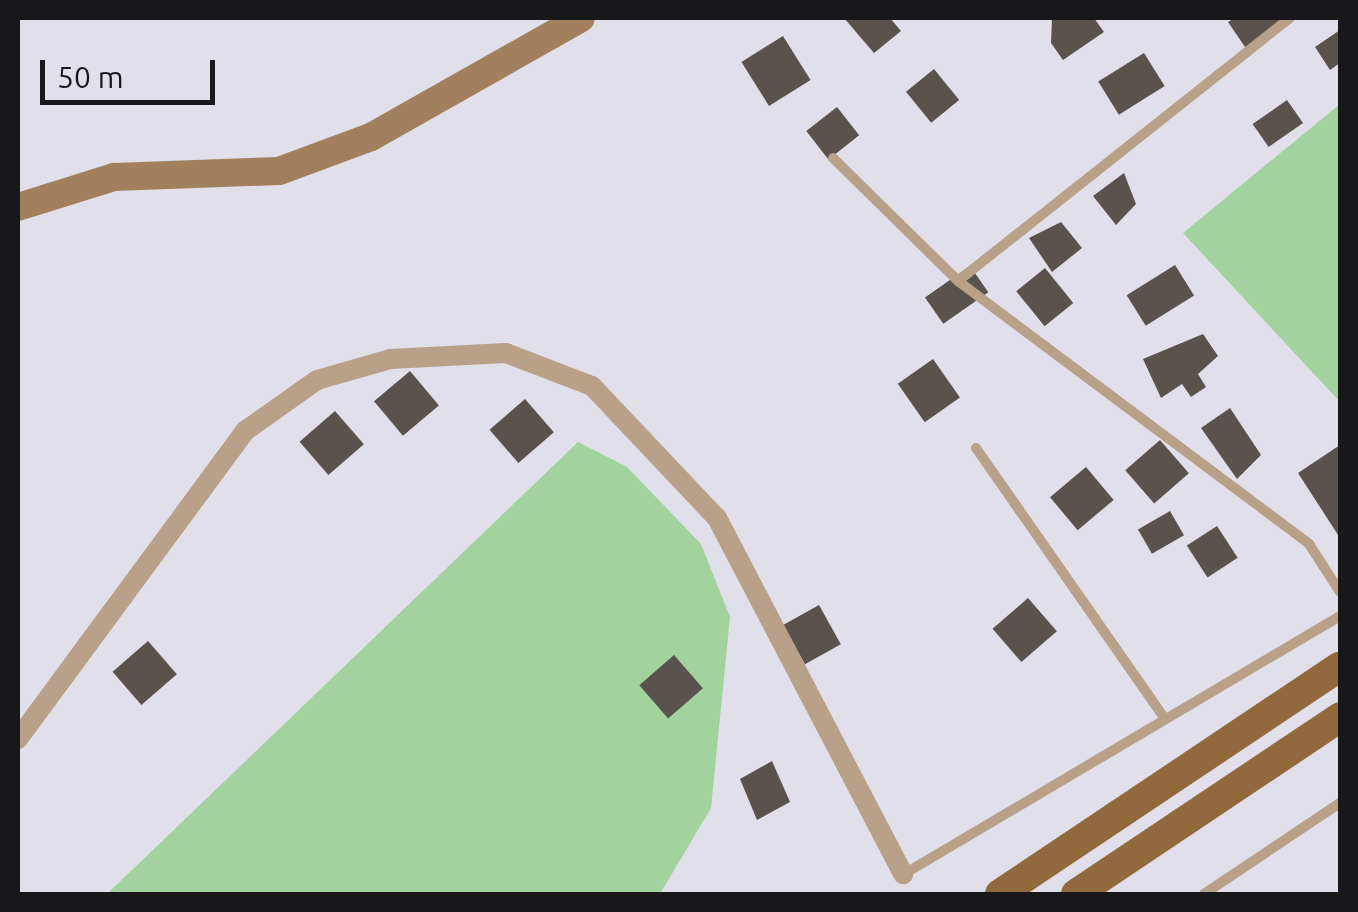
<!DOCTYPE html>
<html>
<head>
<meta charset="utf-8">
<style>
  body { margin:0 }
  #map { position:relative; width:1358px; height:912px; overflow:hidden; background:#e1e0ea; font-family:Ubuntu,sans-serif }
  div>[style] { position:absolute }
  .green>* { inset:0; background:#a2d29e }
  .building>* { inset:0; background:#5a524d; transform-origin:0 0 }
  .service>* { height:10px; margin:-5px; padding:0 5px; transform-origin:5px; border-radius:5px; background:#b8a089 }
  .minor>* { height:20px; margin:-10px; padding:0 10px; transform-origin:10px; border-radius:10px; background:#b8a089 }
  .secondary>* { height:28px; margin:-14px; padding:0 14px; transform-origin:14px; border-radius:14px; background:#a2805d }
  .primary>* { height:30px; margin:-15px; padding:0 15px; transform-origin:15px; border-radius:15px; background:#92693c }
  span { translate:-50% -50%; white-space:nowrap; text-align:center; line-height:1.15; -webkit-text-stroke:10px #e1e0ea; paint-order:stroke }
  .frame { position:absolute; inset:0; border:20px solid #18181b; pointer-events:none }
  .scale { position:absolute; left:40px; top:60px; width:175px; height:45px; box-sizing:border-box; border:5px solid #18181b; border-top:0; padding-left:12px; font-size:30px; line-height:35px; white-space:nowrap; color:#18181b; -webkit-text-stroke:8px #e1e0ea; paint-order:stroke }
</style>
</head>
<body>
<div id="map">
  <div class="green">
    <i style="clip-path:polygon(1340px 104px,1340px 402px,1183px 233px)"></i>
    <i style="clip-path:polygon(578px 442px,627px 467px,701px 544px,730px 617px,711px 808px,660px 894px,107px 894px)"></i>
  </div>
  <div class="building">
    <i style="clip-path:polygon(844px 18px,890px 18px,901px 31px,874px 53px)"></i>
    <i style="clip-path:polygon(1052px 18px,1094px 18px,1104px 32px,1063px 60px,1051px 43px)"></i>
    <i style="clip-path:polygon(1235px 18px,1278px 18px,1281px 22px,1245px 47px,1228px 22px)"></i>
    <i style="clip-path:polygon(1340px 30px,1340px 63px,1330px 70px,1315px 47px)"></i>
    <i style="left:783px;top:36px;width:52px;height:49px;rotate:58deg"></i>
    <i style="left:1144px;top:53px;width:39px;height:54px;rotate:58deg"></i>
    <i style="left:934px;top:69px;width:40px;height:36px;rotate:51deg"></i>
    <i style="left:1287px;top:100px;width:28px;height:42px;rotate:55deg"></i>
    <i style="left:837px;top:107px;width:36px;height:39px;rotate:52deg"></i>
    <i style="clip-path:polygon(1124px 173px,1136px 204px,1116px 225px,1093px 196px)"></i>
    <i style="clip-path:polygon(1061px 222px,1082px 248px,1052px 272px,1029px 238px)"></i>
    <i style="left:1175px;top:265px;width:36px;height:57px;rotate:58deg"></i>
    <i style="left:970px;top:266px;width:32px;height:55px;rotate:55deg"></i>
    <i style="left:1045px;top:268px;width:45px;height:37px;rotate:51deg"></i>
    <i style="clip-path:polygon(1203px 334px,1218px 356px,1198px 374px,1206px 387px,1191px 397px,1182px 384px,1161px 398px,1143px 359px)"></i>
    <i style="left:933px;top:359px;width:47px;height:43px;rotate:55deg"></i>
    <i style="left:410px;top:371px;width:45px;height:47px;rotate:50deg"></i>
    <i style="left:525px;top:399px;width:44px;height:47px;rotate:49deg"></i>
    <i style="clip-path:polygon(1230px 408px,1261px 455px,1237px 479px,1201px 428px)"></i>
    <i style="left:335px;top:411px;width:44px;height:47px;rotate:49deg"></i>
    <i style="left:1160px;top:440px;width:44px;height:46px;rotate:49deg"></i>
    <i style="clip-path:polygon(1340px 445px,1340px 538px,1298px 473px)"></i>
    <i style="left:1086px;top:467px;width:43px;height:47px;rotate:50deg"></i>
    <i style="left:1170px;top:511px;width:28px;height:37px;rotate:60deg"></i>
    <i style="left:1217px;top:526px;width:38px;height:36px;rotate:57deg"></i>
    <i style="left:1028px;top:598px;width:44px;height:47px;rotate:49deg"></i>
    <i style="left:819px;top:605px;width:45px;height:41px;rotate:61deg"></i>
    <i style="left:148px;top:641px;width:44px;height:47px;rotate:49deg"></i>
    <i style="left:674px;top:655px;width:44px;height:46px;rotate:49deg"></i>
    <i style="clip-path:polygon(772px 761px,790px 802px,757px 820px,740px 779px)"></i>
  </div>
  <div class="service">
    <i style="left:833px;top:158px;width:175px;rotate:44.5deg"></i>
    <i style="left:958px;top:281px;width:439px;rotate:36.8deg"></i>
    <i style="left:1309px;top:544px;width:57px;rotate:57.1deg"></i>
    <i style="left:958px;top:281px;width:424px;rotate:-38.4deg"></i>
    <i style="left:976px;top:448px;width:330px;rotate:55.1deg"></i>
    <i style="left:904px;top:874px;width:507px;rotate:-30.61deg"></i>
    <i style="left:1204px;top:894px;width:164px;rotate:-33.8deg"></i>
  </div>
  <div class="minor">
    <i style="left:18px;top:739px;width:383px;rotate:-53.6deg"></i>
    <i style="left:245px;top:431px;width:88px;rotate:-35.3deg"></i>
    <i style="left:317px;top:380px;width:76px;rotate:-16deg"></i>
    <i style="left:390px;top:359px;width:116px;rotate:-3deg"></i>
    <i style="left:506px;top:353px;width:92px;rotate:21deg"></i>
    <i style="left:592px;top:386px;width:182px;rotate:46.6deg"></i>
    <i style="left:717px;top:518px;width:402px;rotate:62.4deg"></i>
  </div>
  <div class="secondary">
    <i style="left:18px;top:207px;width:101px;rotate:-17.4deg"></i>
    <i style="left:114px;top:177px;width:165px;rotate:-2.1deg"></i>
    <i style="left:279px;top:171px;width:98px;rotate:-20.3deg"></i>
    <i style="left:371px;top:137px;width:241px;rotate:-29.5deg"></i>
  </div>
  <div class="primary">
    <i style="left:1000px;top:894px;width:409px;rotate:-33.8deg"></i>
    <i style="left:1076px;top:894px;width:318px;rotate:-33.8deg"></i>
  </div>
  <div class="frame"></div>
  <div class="scale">50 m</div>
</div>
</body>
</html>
